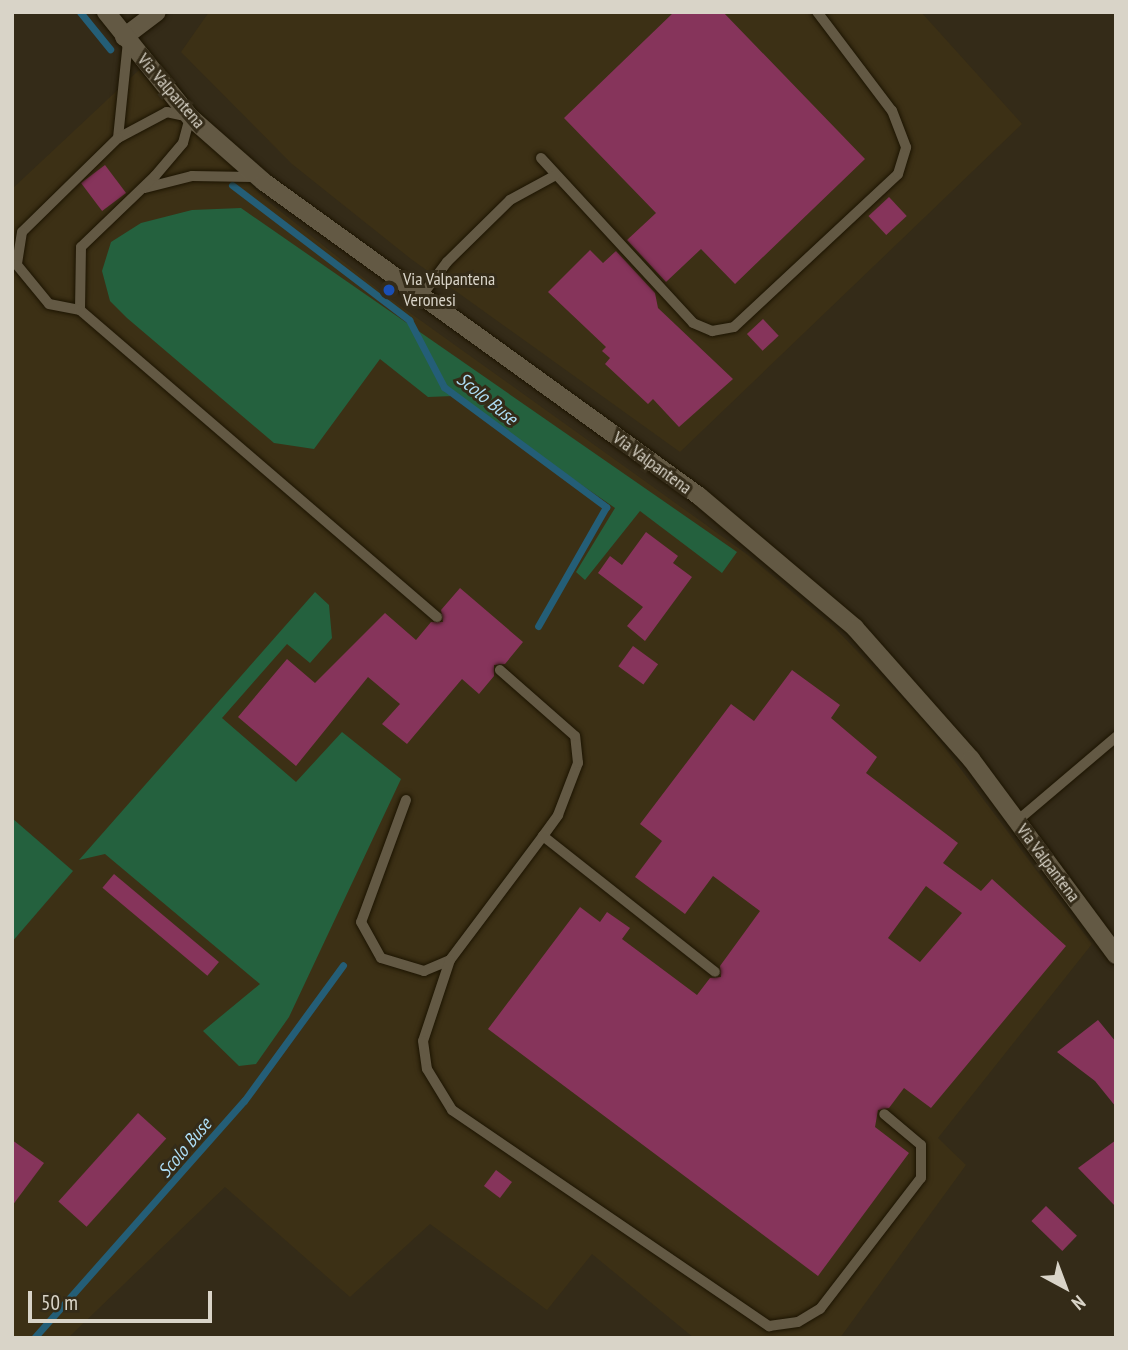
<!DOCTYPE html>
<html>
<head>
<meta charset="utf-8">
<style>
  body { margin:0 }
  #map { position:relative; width:1128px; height:1350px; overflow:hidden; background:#342b18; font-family:"PT Sans Narrow",sans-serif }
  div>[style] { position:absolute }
  .built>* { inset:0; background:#3c3015 }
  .green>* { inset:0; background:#24613e }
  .stream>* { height:7px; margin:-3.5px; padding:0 3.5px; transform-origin:3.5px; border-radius:3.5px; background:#245e77 }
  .building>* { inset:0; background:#86345b; transform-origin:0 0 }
  .roads { filter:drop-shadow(0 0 2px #1c1402) drop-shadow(0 0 2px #1c1402) }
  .lane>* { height:10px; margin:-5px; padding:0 5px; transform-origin:5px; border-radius:5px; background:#635944 }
  .street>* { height:18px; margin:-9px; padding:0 9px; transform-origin:9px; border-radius:9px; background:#635944 }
  .secondary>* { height:18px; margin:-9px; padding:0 9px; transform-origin:9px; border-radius:9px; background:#635944 }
  .dots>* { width:19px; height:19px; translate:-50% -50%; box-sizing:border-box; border:4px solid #342b18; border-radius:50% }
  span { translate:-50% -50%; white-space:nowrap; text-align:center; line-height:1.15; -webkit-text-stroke:6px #342b18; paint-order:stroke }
  .street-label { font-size:18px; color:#d9d4c8 }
  .poi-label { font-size:18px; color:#d9d4c8 }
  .left { translate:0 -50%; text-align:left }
  .water-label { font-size:19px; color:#adddf5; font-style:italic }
  .frame { position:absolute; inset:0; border:14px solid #d9d4c8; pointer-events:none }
  .north { position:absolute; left:1030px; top:1252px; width:70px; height:70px; -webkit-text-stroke:5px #342b18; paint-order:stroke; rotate:139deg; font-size:19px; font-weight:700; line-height:28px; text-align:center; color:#d9d4c8 }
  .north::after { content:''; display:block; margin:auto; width:24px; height:32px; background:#d9d4c8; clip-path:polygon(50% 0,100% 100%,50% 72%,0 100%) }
  .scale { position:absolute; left:28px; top:1291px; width:184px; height:32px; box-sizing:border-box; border:4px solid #d9d4c8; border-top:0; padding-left:9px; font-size:21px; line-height:24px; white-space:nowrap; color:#d9d4c8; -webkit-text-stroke:5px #342b18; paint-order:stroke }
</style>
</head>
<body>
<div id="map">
  <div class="built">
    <i style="clip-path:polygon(209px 12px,921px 12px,1022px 124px,680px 452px,411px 259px,292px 164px,181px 52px)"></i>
    <i style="clip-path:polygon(139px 70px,264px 198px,385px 295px,748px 555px,833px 626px,924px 720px,1092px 944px,938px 1138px,966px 1165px,840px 1338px,694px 1338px,592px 1254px,547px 1310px,430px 1224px,350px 1297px,225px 1187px,68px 1338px,12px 1338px,12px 942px,72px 871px,12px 818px,12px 189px)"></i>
  </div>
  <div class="green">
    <i style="clip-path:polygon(241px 208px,737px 552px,722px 573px,640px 511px,585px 580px,576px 572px,615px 508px,453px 396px,428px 397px,380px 359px,314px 449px,274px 443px,127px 318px,110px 301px,102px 271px,111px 242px,141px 223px,192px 210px)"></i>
    <i style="clip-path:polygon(315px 592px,329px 605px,332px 638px,310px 663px,287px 644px,222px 718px,296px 782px,342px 732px,401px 779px,289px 1017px,256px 1064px,239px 1066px,203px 1031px,260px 984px,105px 854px,79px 860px)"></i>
    <i style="clip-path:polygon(12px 818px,73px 871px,12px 942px)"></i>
  </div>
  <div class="stream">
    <i style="left:80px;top:12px;width:48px;rotate:51deg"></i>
    <i style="left:232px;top:185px;width:223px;rotate:37.3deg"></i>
    <i style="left:409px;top:320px;width:76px;rotate:62.4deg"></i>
    <i style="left:444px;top:387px;width:202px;rotate:36.5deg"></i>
    <i style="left:606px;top:507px;width:137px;rotate:119.7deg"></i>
    <i style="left:34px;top:1338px;width:317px;rotate:-48.5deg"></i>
    <i style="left:244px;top:1101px;width:168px;rotate:-53.9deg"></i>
  </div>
  <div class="building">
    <i style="clip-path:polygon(674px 12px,723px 12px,865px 159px,735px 284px,701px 249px,666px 282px,627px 240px,656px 213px,564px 118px)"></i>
    <i style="left:105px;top:165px;width:35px;height:30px;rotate:53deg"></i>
    <i style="left:889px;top:197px;width:26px;height:28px;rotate:47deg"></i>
    <i style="clip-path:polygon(590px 250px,603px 263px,616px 251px,655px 293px,658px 308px,733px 379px,679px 427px,653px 399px,648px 404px,605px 364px,610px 358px,602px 351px,606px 347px,548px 292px)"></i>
    <i style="left:763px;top:319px;width:23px;height:22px;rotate:47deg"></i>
    <i style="clip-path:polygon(646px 532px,678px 556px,673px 563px,692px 577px,645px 641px,627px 626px,643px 607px,598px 573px,610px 556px,622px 565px)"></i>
    <i style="clip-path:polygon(460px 588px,523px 642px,505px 664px,494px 665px,494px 676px,479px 694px,462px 679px,407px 744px,382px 724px,400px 704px,368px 677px,296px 766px,238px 717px,287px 659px,315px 683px,385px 613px,416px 640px,431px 622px,443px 622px,441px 610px)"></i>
    <i style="left:633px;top:646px;width:31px;height:25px;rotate:36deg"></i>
    <i style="clip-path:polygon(evenodd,792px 670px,840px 705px,831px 718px,877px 757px,866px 773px,958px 843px,943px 863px,981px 891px,992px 879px,1066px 946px,931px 1108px,904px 1088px,889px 1108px,878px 1110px,875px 1127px,909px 1153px,818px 1276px,488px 1029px,580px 907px,600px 922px,607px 912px,630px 928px,622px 939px,697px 995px,710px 978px,721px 977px,720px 966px,760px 911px,713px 876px,685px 914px,635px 877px,662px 841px,640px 824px,731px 704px,754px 721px,792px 670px,926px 886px,962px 913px,920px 962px,888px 938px,926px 886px)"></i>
    <i style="left:114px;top:874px;width:137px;height:18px;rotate:40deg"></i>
    <i style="clip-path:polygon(1098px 1020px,1116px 1042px,1116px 1107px,1095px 1081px,1057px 1052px)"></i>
    <i style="left:138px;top:1113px;width:38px;height:119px;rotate:42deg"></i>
    <i style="clip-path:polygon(12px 1140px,44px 1163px,12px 1206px)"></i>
    <i style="clip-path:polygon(1116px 1140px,1116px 1207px,1078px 1168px)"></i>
    <i style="left:496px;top:1170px;width:20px;height:20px;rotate:37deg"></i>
    <i style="left:1046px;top:1206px;width:43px;height:21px;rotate:44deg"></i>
  </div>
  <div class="roads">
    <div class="lane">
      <i style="left:118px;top:138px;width:98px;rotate:-84.1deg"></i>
      <i style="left:541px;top:158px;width:224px;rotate:47.3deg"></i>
      <i style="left:693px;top:323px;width:21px;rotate:23deg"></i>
      <i style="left:712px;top:331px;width:22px;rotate:-10deg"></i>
      <i style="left:734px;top:327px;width:224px;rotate:-43deg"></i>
      <i style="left:898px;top:174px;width:28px;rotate:-73deg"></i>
      <i style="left:906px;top:147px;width:39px;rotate:-111deg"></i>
      <i style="left:892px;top:111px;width:124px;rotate:-127.1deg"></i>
      <i style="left:145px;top:188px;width:49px;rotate:-14.3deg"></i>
      <i style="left:192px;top:176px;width:60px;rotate:1deg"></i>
      <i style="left:420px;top:298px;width:45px;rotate:-53.1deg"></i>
      <i style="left:447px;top:262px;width:88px;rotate:-44.5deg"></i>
      <i style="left:510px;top:200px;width:52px;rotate:-28.5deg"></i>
      <i style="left:80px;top:310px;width:63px;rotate:-89.1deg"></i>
      <i style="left:81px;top:247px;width:103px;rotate:-43.8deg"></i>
      <i style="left:155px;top:176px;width:43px;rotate:-49.7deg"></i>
      <i style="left:183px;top:143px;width:27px;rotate:-75deg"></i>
      <i style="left:190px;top:117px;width:24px;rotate:-168deg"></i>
      <i style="left:167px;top:112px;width:55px;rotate:152deg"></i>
      <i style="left:118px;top:138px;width:134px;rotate:135.6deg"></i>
      <i style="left:22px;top:232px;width:33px;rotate:99deg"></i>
      <i style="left:17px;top:265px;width:50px;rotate:50.6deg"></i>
      <i style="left:49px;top:304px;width:32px;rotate:11deg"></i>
      <i style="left:80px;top:310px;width:471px;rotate:40.7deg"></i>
      <i style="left:406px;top:800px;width:130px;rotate:110.2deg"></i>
      <i style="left:361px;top:922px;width:41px;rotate:60.9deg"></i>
      <i style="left:381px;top:958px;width:45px;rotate:16.8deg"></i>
      <i style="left:424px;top:971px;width:28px;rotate:-23deg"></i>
      <i style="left:450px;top:960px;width:155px;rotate:-53.1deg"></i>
      <i style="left:543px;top:836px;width:26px;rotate:-54deg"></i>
      <i style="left:558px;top:815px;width:56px;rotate:-69deg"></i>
      <i style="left:578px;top:763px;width:27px;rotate:-96deg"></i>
      <i style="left:575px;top:736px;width:100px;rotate:-138.7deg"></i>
      <i style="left:1017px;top:821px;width:130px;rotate:-40.3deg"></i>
      <i style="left:543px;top:836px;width:219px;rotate:38.3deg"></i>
      <i style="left:450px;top:960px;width:85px;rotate:108.4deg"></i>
      <i style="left:423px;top:1041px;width:28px;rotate:82deg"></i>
      <i style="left:427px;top:1069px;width:48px;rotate:58.6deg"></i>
      <i style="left:452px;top:1110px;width:384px;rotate:34.3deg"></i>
      <i style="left:769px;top:1326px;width:29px;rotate:-8deg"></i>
      <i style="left:798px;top:1322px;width:26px;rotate:-31deg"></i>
      <i style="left:820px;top:1309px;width:165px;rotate:-52.4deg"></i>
      <i style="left:921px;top:1178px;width:33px;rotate:-90deg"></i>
      <i style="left:921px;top:1145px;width:48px;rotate:-140deg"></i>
    </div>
    <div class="street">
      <i style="left:124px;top:37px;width:41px;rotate:-37.1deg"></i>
    </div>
    <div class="secondary">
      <i style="left:106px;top:12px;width:134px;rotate:51.3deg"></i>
      <i style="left:190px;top:117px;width:98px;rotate:41.3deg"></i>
      <i style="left:264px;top:182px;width:536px;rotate:35.82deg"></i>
      <i style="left:699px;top:496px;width:204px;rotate:40.2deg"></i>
      <i style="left:855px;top:628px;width:175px;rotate:48.5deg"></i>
      <i style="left:971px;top:759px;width:244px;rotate:53.5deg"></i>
    </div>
  </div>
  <div class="dots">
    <i style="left:389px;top:290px;background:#1a4fb4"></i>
  </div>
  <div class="street-label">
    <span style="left:171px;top:91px;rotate:49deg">Via Valpantena</span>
    <span style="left:652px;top:463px;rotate:36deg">Via Valpantena</span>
    <span style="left:1048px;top:863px;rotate:53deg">Via Valpantena</span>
  </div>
  <div class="poi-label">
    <span class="left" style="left:403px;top:290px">Via Valpantena<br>Veronesi</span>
  </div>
  <div class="water-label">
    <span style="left:487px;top:399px;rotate:39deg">Scolo Buse</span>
    <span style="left:185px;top:1148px;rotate:-50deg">Scolo Buse</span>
  </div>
  <div class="frame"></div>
  <div class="north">N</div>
  <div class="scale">50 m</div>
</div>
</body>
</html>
